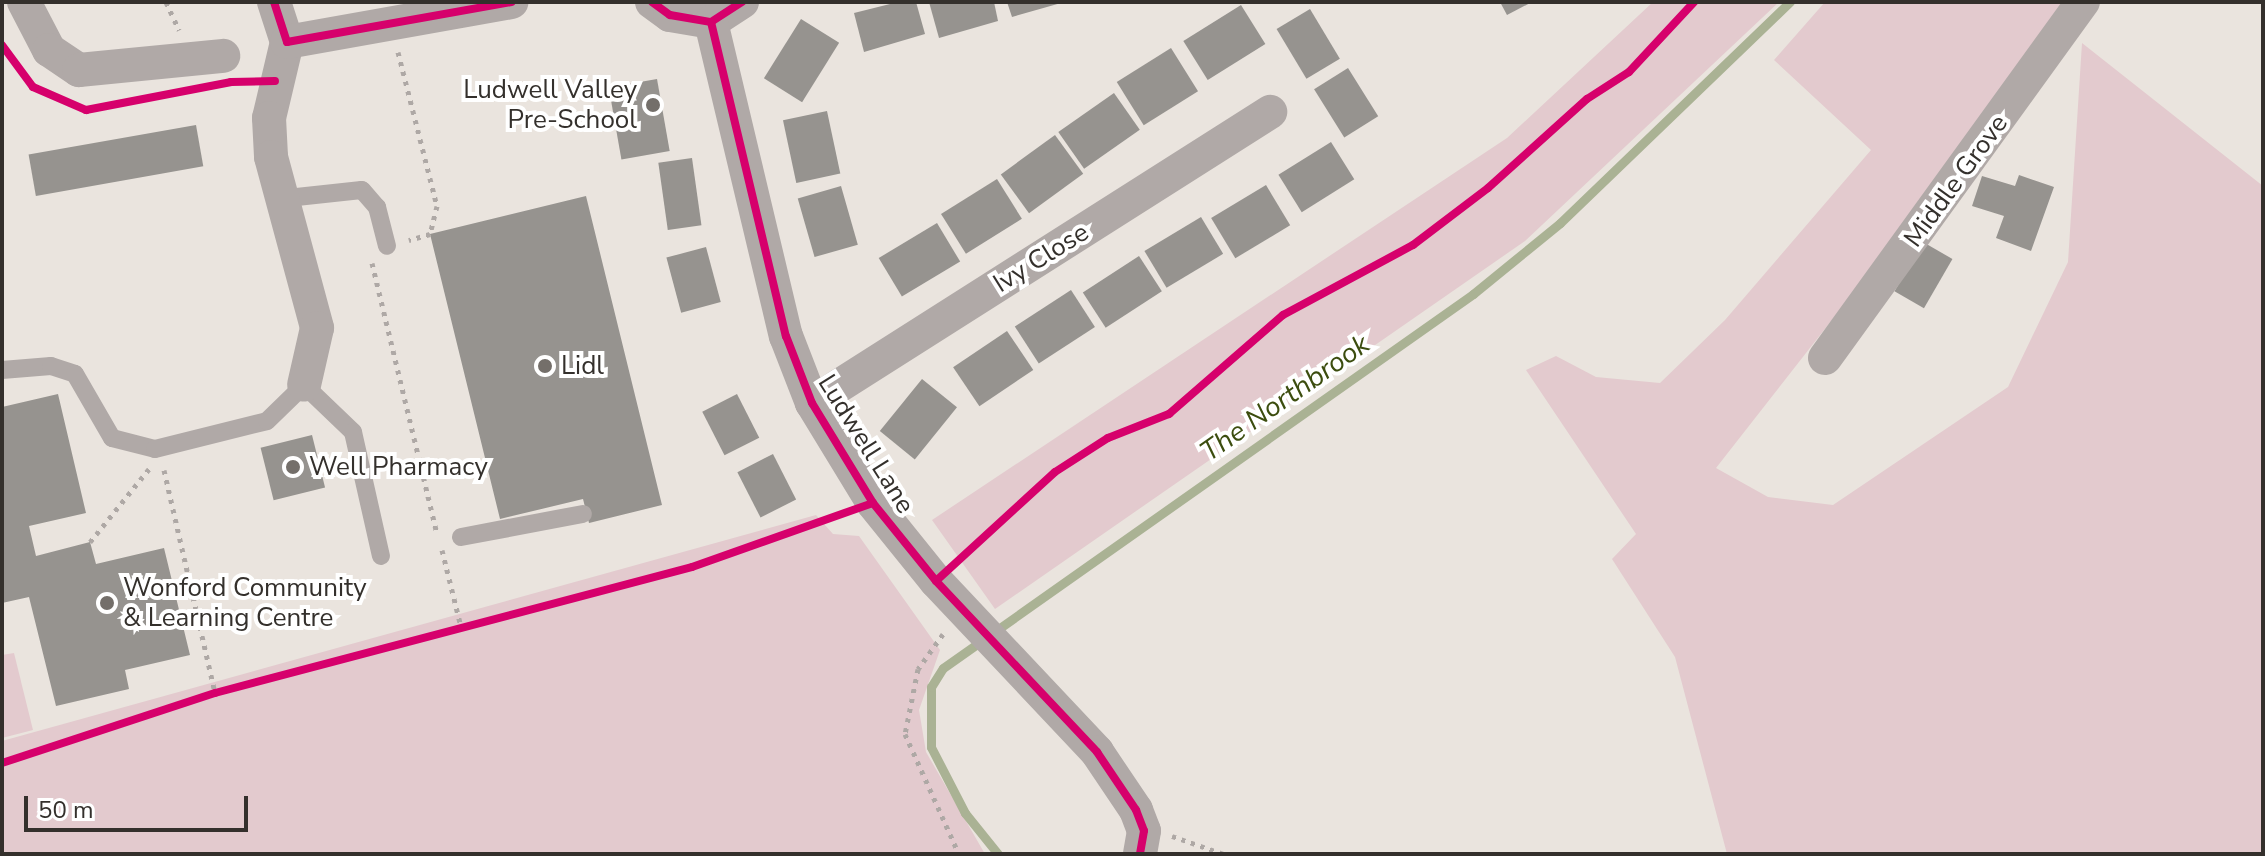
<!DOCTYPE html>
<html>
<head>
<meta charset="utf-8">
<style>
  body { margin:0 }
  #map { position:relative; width:2265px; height:856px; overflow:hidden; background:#eae4de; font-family:"Nunito Sans",sans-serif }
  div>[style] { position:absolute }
  .green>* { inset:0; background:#e3cace }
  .stream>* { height:9px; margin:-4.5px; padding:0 4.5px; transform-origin:4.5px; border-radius:4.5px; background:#aab294 }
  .building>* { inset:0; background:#96938f; transform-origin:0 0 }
  .path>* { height:5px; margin-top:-2.5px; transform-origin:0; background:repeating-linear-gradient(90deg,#aea8a5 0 4px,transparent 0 10px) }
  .lane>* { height:18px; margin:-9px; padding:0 9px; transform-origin:9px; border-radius:9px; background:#b0a9a7 }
  .street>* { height:34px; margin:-17px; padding:0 17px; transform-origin:17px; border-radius:17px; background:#b0a9a7 }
  .cycleway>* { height:8px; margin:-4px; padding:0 4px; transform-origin:4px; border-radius:4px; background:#d6006c }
  .dots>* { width:22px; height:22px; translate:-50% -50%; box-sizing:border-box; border:4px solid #fff; border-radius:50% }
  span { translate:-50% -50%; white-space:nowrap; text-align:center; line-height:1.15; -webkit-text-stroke:8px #fff; paint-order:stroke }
  .poi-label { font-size:26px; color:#34302c }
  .right { translate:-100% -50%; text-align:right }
  .left { translate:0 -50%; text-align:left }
  .street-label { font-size:26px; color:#34302c }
  .water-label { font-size:28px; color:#3c4d0f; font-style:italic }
  .frame { position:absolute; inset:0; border:4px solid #34302c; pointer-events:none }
  .scale { position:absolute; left:24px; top:796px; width:224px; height:36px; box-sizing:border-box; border:4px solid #34302c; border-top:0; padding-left:10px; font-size:24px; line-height:28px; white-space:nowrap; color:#34302c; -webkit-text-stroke:6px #fff; paint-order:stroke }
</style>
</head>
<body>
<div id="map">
  <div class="green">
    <i style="clip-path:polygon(1653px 2px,1779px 2px,1525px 241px,995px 609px,932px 520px,1507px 138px)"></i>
    <i style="clip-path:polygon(1825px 2px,2065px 2px,1925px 201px,1716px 468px,1768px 497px,1833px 505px,2008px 387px,2068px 262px,2082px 43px,2263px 186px,2263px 854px,1727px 854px,1675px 657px,1612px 559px,1636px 534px,1526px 370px,1556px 356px,1596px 377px,1660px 383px,1725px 320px,1871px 150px,1774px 60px)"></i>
    <i style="clip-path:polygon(816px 515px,833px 534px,859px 536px,940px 650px,919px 710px,926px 752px,985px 854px,2px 854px,2px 741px)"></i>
    <i style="clip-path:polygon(14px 653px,33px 730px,2px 738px,2px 655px)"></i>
  </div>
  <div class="stream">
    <i style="left:998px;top:854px;width:53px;rotate:-128.8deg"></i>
    <i style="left:965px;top:813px;width:74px;rotate:-117.3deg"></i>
    <i style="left:931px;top:747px;width:60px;rotate:-90deg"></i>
    <i style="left:931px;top:687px;width:22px;rotate:-58deg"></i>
    <i style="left:943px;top:668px;width:649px;rotate:-35.21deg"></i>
    <i style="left:1473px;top:294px;width:112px;rotate:-39.2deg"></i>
    <i style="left:1560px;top:223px;width:319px;rotate:-43.9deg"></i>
  </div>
  <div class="building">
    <i style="clip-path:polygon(898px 2px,916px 2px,925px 34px,864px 52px,854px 13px)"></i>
    <i style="clip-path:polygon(929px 2px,994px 2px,998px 21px,939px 38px)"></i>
    <i style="clip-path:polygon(1007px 2px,1061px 2px,1061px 3px,1012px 17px)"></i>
    <i style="clip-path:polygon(1500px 2px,1532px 2px,1507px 15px)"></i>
    <i style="left:1241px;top:5px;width:46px;height:68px;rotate:58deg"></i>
    <i style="left:1310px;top:9px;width:58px;height:39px;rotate:59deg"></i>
    <i style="left:801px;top:19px;width:45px;height:70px;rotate:32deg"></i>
    <i style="left:1171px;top:48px;width:51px;height:64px;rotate:58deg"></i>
    <i style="left:1348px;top:68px;width:57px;height:40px;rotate:58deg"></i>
    <i style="left:657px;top:79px;width:73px;height:49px;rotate:80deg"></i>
    <i style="left:1114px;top:93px;width:45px;height:68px;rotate:55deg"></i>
    <i style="left:827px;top:111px;width:64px;height:45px;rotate:78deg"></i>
    <i style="left:196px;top:125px;width:42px;height:170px;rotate:80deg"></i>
    <i style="left:1055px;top:135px;width:48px;height:67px;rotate:54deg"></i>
    <i style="left:1331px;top:142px;width:44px;height:62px;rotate:58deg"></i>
    <i style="left:692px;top:158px;width:68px;height:34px;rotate:82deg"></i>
    <i style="clip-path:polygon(2019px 175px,2054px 187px,2031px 251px,1996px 238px,2004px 216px,1972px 206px,1982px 176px,2015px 186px)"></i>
    <i style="left:997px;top:179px;width:47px;height:66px;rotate:58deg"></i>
    <i style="left:1266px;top:185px;width:47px;height:64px;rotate:59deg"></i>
    <i style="left:841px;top:186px;width:61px;height:45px;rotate:74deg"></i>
    <i style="clip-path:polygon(586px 196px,662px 505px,589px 523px,583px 499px,500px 519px,430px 234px)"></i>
    <i style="left:1201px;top:217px;width:43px;height:66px;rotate:59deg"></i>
    <i style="left:937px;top:223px;width:45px;height:68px;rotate:59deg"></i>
    <i style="left:1923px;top:242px;width:34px;height:57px;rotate:30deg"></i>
    <i style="left:706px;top:247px;width:57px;height:41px;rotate:75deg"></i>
    <i style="left:1139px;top:256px;width:42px;height:67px;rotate:57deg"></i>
    <i style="left:1071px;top:290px;width:44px;height:67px;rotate:57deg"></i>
    <i style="left:1007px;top:331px;width:47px;height:65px;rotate:56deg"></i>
    <i style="left:922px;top:379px;width:45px;height:67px;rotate:39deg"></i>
    <i style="clip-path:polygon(58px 394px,86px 513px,29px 526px,36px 556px,90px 542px,96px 564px,164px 548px,190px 655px,125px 670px,129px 689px,56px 706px,29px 597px,2px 603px,2px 407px)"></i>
    <i style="left:737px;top:394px;width:49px;height:39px;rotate:63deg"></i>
    <i style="left:312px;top:435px;width:54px;height:53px;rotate:76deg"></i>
    <i style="left:773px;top:454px;width:51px;height:40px;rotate:63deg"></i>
  </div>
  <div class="path">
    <i style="left:166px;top:2px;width:31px;rotate:65deg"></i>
    <i style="left:398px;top:52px;width:159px;rotate:75.8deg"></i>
    <i style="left:437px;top:206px;width:29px;rotate:104deg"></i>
    <i style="left:430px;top:234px;width:22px;rotate:164deg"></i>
    <i style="left:372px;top:263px;width:278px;rotate:76.5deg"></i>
    <i style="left:164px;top:470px;width:229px;rotate:77.1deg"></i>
    <i style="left:90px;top:542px;width:94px;rotate:-51.1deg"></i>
    <i style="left:442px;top:550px;width:79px;rotate:76.1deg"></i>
    <i style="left:943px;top:634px;width:43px;rotate:125.5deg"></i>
    <i style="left:918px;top:669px;width:66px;rotate:101.3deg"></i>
    <i style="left:905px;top:734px;width:132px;rotate:65.8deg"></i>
    <i style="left:1172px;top:836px;width:55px;rotate:19.1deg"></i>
  </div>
  <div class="lane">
    <i style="left:278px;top:199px;width:84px;rotate:-6.1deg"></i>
    <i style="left:362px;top:190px;width:23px;rotate:49deg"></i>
    <i style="left:377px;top:207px;width:40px;rotate:75.6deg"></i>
    <i style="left:2px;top:370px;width:49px;rotate:-4.7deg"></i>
    <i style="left:51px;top:366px;width:25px;rotate:18deg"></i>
    <i style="left:75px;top:374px;width:74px;rotate:60deg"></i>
    <i style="left:112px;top:438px;width:44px;rotate:14.3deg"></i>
    <i style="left:155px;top:449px;width:115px;rotate:-14deg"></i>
    <i style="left:267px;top:421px;width:52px;rotate:-44.2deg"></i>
    <i style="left:304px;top:385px;width:68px;rotate:43.8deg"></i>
    <i style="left:353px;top:432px;width:127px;rotate:77.3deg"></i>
    <i style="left:461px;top:537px;width:124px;rotate:-10.7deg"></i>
  </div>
  <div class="street">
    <i style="left:24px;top:2px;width:54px;rotate:62.5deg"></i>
    <i style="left:49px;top:50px;width:36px;rotate:34deg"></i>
    <i style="left:79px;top:70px;width:145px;rotate:-5.6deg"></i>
    <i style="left:274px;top:2px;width:42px;rotate:72deg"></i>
    <i style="left:652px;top:2px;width:22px;rotate:36deg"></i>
    <i style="left:670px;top:15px;width:42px;rotate:9.7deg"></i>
    <i style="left:711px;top:22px;width:37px;rotate:-33deg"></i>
    <i style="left:711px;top:22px;width:323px;rotate:76.6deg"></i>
    <i style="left:786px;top:336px;width:72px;rotate:68.8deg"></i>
    <i style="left:812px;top:403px;width:117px;rotate:58.6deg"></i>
    <i style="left:873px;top:503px;width:100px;rotate:51.1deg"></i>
    <i style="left:936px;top:581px;width:235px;rotate:46.7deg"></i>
    <i style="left:1097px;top:752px;width:70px;rotate:56.1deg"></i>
    <i style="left:1136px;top:810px;width:22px;rotate:69deg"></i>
    <i style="left:1144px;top:831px;width:23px;rotate:100deg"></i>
    <i style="left:287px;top:42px;width:78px;rotate:103.3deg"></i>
    <i style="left:269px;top:118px;width:39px;rotate:87deg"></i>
    <i style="left:271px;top:157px;width:177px;rotate:74.9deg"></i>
    <i style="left:317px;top:328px;width:58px;rotate:102.8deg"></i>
    <i style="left:287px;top:42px;width:228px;rotate:-10.1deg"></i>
    <i style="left:1825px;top:358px;width:440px;rotate:-54.1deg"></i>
    <i style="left:812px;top:403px;width:543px;rotate:-32.43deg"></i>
  </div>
  <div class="cycleway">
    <i style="left:274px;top:2px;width:42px;rotate:72deg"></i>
    <i style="left:287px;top:42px;width:228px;rotate:-10.1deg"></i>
    <i style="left:652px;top:2px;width:22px;rotate:36deg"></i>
    <i style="left:670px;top:15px;width:42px;rotate:9.7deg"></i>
    <i style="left:711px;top:22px;width:37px;rotate:-33deg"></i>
    <i style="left:711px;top:22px;width:323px;rotate:76.6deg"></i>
    <i style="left:786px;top:336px;width:72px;rotate:68.8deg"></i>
    <i style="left:812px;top:403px;width:117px;rotate:58.6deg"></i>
    <i style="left:873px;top:503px;width:100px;rotate:51.1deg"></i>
    <i style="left:936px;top:581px;width:235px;rotate:46.7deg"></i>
    <i style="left:1097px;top:752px;width:70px;rotate:56.1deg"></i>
    <i style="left:1136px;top:810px;width:22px;rotate:69deg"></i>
    <i style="left:1144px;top:831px;width:23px;rotate:100deg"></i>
    <i style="left:2px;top:45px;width:52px;rotate:53.6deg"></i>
    <i style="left:33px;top:87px;width:58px;rotate:23.5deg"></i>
    <i style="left:86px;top:110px;width:148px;rotate:-10.9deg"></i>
    <i style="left:231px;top:82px;width:44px;rotate:-1.3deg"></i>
    <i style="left:936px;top:581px;width:161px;rotate:-42.5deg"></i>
    <i style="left:1055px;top:472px;width:63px;rotate:-32.7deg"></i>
    <i style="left:1108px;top:438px;width:66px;rotate:-21.5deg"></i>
    <i style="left:1169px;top:414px;width:151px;rotate:-41deg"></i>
    <i style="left:1283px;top:315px;width:148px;rotate:-28.3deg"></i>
    <i style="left:1413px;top:245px;width:94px;rotate:-37.2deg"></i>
    <i style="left:1488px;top:188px;width:133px;rotate:-42deg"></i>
    <i style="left:1587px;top:99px;width:50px;rotate:-32.7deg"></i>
    <i style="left:1629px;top:72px;width:96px;rotate:-47.1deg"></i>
    <i style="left:2px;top:763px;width:224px;rotate:-18.2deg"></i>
    <i style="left:215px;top:693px;width:493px;rotate:-14.8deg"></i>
    <i style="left:692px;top:567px;width:192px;rotate:-19.5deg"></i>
  </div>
  <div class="dots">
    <i style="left:653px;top:105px;background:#746f6a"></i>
    <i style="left:545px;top:366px;background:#746f6a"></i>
    <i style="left:293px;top:467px;background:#746f6a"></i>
    <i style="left:107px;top:603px;background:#746f6a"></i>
  </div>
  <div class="poi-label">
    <span class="right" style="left:637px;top:105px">Ludwell Valley<br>Pre-School</span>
    <span class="left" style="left:561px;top:366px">Lidl</span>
    <span class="left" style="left:309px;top:467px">Well Pharmacy</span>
    <span class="left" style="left:123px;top:603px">Wonford Community<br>&amp; Learning Centre</span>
  </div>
  <div class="street-label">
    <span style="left:1956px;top:181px;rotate:-54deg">Middle Grove</span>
    <span style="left:1041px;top:258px;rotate:-32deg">Ivy Close</span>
    <span style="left:866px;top:444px;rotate:58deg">Ludwell Lane</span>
  </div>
  <div class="water-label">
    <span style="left:1285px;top:398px;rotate:-35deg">The Northbrook</span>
  </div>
  <div class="frame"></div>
  <div class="scale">50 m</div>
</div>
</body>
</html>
